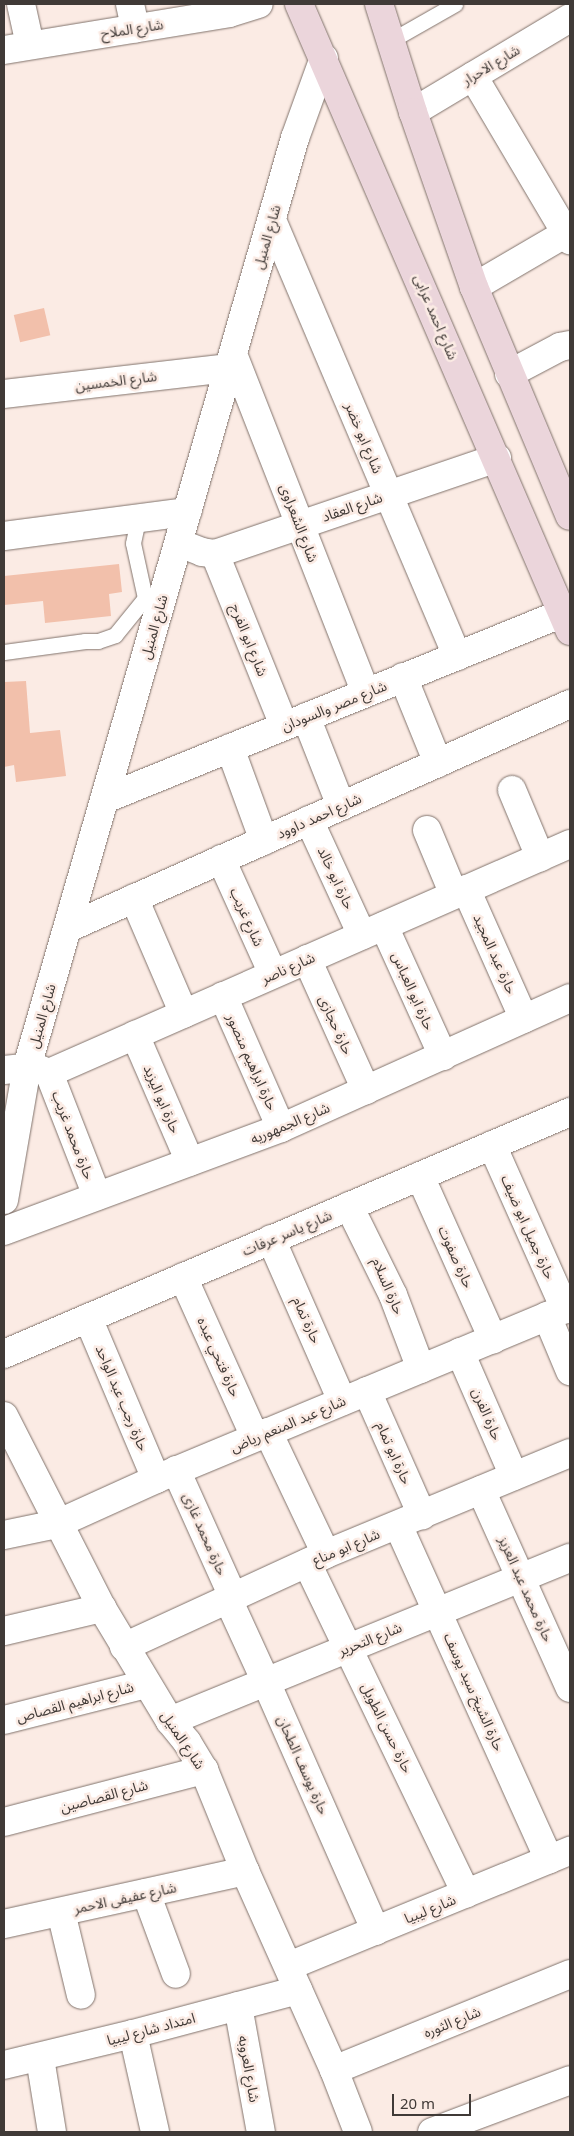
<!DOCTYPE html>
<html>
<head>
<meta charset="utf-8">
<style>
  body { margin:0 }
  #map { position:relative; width:574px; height:2136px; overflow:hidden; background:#fbebe4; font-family:"Noto Sans","Noto Sans Arabic",sans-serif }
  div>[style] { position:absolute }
  .building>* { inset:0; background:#f2c0ab; transform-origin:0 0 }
  .roads { filter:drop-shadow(0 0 1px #81736c) drop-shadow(0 0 1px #81736c) }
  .lane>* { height:15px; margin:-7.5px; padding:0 7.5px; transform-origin:7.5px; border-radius:7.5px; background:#fff }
  .street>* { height:28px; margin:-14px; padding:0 14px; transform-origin:14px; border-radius:14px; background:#fff }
  .secondary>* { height:28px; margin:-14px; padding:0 14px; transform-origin:14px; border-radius:14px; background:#ebd5db }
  span { translate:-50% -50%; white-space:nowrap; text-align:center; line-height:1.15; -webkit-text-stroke:5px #fbebe4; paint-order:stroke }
  .street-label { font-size:14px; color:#403a37 }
  .frame { position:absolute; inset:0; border:5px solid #403a37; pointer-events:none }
  .scale { position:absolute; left:392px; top:2094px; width:79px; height:22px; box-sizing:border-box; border:2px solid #403a37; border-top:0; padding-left:6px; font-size:15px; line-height:18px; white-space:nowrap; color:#403a37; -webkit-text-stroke:4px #fbebe4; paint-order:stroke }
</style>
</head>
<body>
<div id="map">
  <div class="building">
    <i style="left:44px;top:308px;width:28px;height:31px;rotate:77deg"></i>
    <i style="clip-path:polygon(119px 564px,122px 592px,109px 594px,111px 616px,45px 623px,43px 601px,4px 605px,4px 576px)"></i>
    <i style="clip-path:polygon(26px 681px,30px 733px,60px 730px,66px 776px,16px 782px,14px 765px,4px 767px,4px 682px)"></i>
  </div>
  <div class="roads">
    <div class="lane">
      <i style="left:390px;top:41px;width:75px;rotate:-29.6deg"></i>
      <i style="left:4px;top:652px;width:82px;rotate:-7.7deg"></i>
      <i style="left:85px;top:641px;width:13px"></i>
      <i style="left:98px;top:641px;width:18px;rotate:-19deg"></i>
      <i style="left:115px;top:635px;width:48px;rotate:-51deg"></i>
      <i style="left:145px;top:598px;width:56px;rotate:-102.3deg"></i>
      <i style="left:133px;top:543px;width:25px;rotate:-78deg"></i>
    </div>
    <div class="street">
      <i style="left:21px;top:4px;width:42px;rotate:77.6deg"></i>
      <i style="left:130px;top:4px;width:25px;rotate:78deg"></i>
      <i style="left:4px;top:50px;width:228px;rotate:-9.3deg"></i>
      <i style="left:229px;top:13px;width:31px;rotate:-17deg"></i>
      <i style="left:473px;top:76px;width:191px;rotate:59.4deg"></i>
      <i style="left:413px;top:112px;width:183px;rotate:-30.9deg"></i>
      <i style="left:272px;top:220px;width:474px;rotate:67deg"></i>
      <i style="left:474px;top:287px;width:111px;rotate:-30.3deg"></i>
      <i style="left:233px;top:354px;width:364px;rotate:68.6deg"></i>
      <i style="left:509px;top:374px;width:58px;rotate:-27.9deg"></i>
      <i style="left:560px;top:347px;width:10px;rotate:-11deg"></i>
      <i style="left:4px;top:394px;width:226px;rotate:-6.6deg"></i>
      <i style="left:4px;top:536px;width:185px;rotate:-7.5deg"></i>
      <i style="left:179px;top:543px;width:25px;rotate:21deg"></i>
      <i style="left:202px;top:552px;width:13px;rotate:9deg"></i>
      <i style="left:215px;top:554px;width:298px;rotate:-18.8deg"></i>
      <i style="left:215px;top:554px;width:185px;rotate:68.1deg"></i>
      <i style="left:403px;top:677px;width:93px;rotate:67.9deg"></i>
      <i style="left:306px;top:717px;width:96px;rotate:68.5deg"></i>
      <i style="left:230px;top:748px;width:99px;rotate:69.9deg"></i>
      <i style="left:512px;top:790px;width:73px;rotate:67.3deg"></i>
      <i style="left:105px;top:799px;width:493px;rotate:-22.1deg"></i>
      <i style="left:309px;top:820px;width:127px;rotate:65.3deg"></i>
      <i style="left:427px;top:830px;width:70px;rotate:67.4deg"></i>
      <i style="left:221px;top:859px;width:126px;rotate:65.7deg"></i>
      <i style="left:466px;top:889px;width:142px;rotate:66deg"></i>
      <i style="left:134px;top:898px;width:126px;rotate:66.7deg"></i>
      <i style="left:384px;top:926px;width:143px;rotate:65.6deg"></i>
      <i style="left:68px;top:928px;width:550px;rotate:-24.05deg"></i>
      <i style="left:307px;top:959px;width:144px;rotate:65.8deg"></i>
      <i style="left:223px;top:996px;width:144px;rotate:66.3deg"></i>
      <i style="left:135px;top:1035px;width:138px;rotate:66.6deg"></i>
      <i style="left:4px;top:1070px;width:30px;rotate:-6deg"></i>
      <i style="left:34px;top:1067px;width:16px;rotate:22deg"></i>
      <i style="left:49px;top:1073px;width:569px;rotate:-23.73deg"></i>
      <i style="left:49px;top:1073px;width:132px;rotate:68.7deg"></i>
      <i style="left:492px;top:1145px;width:180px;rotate:66deg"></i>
      <i style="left:420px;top:1176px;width:179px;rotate:65.9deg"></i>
      <i style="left:4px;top:1200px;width:135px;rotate:-80.2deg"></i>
      <i style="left:27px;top:1067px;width:967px;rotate:-73.91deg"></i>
      <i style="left:295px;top:138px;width:85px;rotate:-70.1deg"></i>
      <i style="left:349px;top:1206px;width:99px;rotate:63.7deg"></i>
      <i style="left:393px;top:1295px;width:79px;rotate:69.3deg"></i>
      <i style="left:4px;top:1231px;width:296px;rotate:-20.4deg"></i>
      <i style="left:281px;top:1128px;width:317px;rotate:-24.2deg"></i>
      <i style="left:271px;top:1239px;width:177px;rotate:66.3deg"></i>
      <i style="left:183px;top:1277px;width:175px;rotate:65.8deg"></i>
      <i style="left:547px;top:1316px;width:60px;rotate:67.3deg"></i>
      <i style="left:88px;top:1318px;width:175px;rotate:67.1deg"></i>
      <i style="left:460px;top:1352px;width:135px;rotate:66.5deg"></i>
      <i style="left:4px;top:1354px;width:616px;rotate:-23.15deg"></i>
      <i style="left:367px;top:1391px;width:136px;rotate:66.1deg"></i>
      <i style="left:4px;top:1416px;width:216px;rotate:63deg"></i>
      <i style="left:102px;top:1608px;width:132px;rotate:59deg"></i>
      <i style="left:170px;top:1721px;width:27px;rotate:51deg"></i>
      <i style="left:187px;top:1742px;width:33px;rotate:59deg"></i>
      <i style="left:204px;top:1770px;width:109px;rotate:67.9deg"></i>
      <i style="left:245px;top:1871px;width:218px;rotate:65.9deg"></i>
      <i style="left:334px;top:2070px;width:66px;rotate:68.8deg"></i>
      <i style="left:268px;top:1432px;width:135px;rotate:64.6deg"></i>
      <i style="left:176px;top:1470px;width:139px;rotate:65.8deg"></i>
      <i style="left:481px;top:1490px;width:217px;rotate:65.8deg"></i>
      <i style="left:398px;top:1525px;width:367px;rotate:65.7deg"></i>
      <i style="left:4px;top:1535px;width:54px;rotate:-11.7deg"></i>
      <i style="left:57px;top:1524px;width:109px;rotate:-24.4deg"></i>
      <i style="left:156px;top:1479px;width:448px;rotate:-22.6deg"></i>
      <i style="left:307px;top:1563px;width:367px;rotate:64.3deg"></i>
      <i style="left:228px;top:1599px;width:91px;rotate:65.4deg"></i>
      <i style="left:266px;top:1682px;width:272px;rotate:66.2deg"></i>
      <i style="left:4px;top:1631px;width:101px;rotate:-13.2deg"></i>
      <i style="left:124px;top:1647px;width:222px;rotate:-24.7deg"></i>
      <i style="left:326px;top:1554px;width:264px;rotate:-22.5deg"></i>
      <i style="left:4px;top:1720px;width:146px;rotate:-14.2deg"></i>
      <i style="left:170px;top:1721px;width:432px;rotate:-22.2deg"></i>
      <i style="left:4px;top:1822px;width:207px;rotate:-14.6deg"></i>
      <i style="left:146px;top:1893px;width:86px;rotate:69.7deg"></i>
      <i style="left:61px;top:1912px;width:85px;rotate:76.5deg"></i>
      <i style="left:4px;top:1924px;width:247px;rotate:-12.4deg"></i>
      <i style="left:289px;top:1966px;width:304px;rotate:-22.3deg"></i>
      <i style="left:238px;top:2006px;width:128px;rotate:79.7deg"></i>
      <i style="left:133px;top:2034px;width:100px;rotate:77.3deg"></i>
      <i style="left:40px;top:2058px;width:75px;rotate:80.8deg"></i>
      <i style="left:4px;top:2065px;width:133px;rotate:-13.5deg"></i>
      <i style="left:133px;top:2034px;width:171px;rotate:-14.9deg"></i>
      <i style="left:334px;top:2070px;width:255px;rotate:-22.1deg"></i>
      <i style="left:432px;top:2132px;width:147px;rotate:-20.6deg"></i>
    </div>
    <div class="secondary">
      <i style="left:299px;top:4px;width:683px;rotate:66.63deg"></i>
      <i style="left:379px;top:4px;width:113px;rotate:72.5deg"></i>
      <i style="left:413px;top:112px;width:185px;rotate:70.8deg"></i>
      <i style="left:474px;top:287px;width:248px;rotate:67.3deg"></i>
    </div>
  </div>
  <div class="street-label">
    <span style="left:132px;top:29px;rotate:-9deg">شارع الملاح</span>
    <span style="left:491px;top:65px;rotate:-31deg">شارع الاحرار</span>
    <span style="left:267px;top:237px;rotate:-74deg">شارع المنيل</span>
    <span style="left:436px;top:317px;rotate:67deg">شارع احمد عرابى</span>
    <span style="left:116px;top:381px;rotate:-7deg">شارع الخمسين</span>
    <span style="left:364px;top:438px;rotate:67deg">شارع ابو خضر</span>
    <span style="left:352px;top:507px;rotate:-19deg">شارع العقاد</span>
    <span style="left:299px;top:523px;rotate:69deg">شارع الشعراوى</span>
    <span style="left:154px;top:627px;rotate:-74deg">شارع المنيل</span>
    <span style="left:249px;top:640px;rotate:68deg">شارع ابو الفرج</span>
    <span style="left:334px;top:706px;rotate:-22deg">شارع مصر والسودان</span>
    <span style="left:319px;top:816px;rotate:-24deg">شارع احمد داوود</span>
    <span style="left:336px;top:878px;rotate:65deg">حارة ابو خالد</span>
    <span style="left:247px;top:917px;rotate:66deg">شارع غريب</span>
    <span style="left:495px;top:954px;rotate:66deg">حارة عبد المجيد</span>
    <span style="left:288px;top:968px;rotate:-24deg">شارع ناصر</span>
    <span style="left:413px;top:991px;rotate:66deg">حارة ابو العباس</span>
    <span style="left:42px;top:1016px;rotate:-74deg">شارع المنيل</span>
    <span style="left:336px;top:1025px;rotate:66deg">حارة حجازى</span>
    <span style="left:252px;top:1062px;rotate:66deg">حارة ابراهيم منصور</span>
    <span style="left:162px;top:1099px;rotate:67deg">حارة ابو اليزيد</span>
    <span style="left:290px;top:1123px;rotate:-23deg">شارع الجمهوريه</span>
    <span style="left:73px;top:1135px;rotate:69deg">حارة محمد غريب</span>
    <span style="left:528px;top:1227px;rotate:66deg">حارة جميل ابو ضيف</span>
    <span style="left:287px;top:1233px;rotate:-23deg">شارع ياسر عرفات</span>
    <span style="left:456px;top:1257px;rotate:66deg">حارة صفوت</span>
    <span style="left:388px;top:1286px;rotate:67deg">حارة السلام</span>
    <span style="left:307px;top:1320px;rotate:66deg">حارة تمام</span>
    <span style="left:219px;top:1357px;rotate:66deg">حارة فتحي عبده</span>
    <span style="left:122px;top:1398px;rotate:67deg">حارة رجب عبد الواحد</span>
    <span style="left:487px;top:1414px;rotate:67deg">حارة الفرن</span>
    <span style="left:288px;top:1424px;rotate:-23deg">شارع عبد المنعم رياض</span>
    <span style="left:394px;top:1453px;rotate:66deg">حارة ابو تمام</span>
    <span style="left:205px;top:1534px;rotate:66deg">حارة محمد غازى</span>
    <span style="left:346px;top:1547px;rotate:-23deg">شارع ابو مناع</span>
    <span style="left:526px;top:1589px;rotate:66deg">حارة محمد عبد العزيز</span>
    <span style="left:370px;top:1639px;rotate:-22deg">شارع التحرير</span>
    <span style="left:474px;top:1692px;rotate:66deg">حارة الشيخ سيد يوسف</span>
    <span style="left:75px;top:1702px;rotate:-15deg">شارع ابراهيم القصاص</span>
    <span style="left:387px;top:1728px;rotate:64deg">حارة حسن الطويل</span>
    <span style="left:183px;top:1740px;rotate:56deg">شارع المنيل</span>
    <span style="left:303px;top:1765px;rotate:66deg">حارة يوسف الطحان</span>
    <span style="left:104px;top:1796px;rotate:-15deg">شارع القصاصين</span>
    <span style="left:125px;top:1898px;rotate:-12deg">شارع عفيفى الاحمر</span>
    <span style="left:430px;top:1909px;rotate:-22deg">شارع ليبيا</span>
    <span style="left:452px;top:2022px;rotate:-22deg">شارع الثوره</span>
    <span style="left:151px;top:2029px;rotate:-15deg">امتداد شارع ليبيا</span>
    <span style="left:249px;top:2069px;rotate:80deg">شارع العروبه</span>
  </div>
  <div class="frame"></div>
  <div class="scale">20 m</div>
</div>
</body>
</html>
